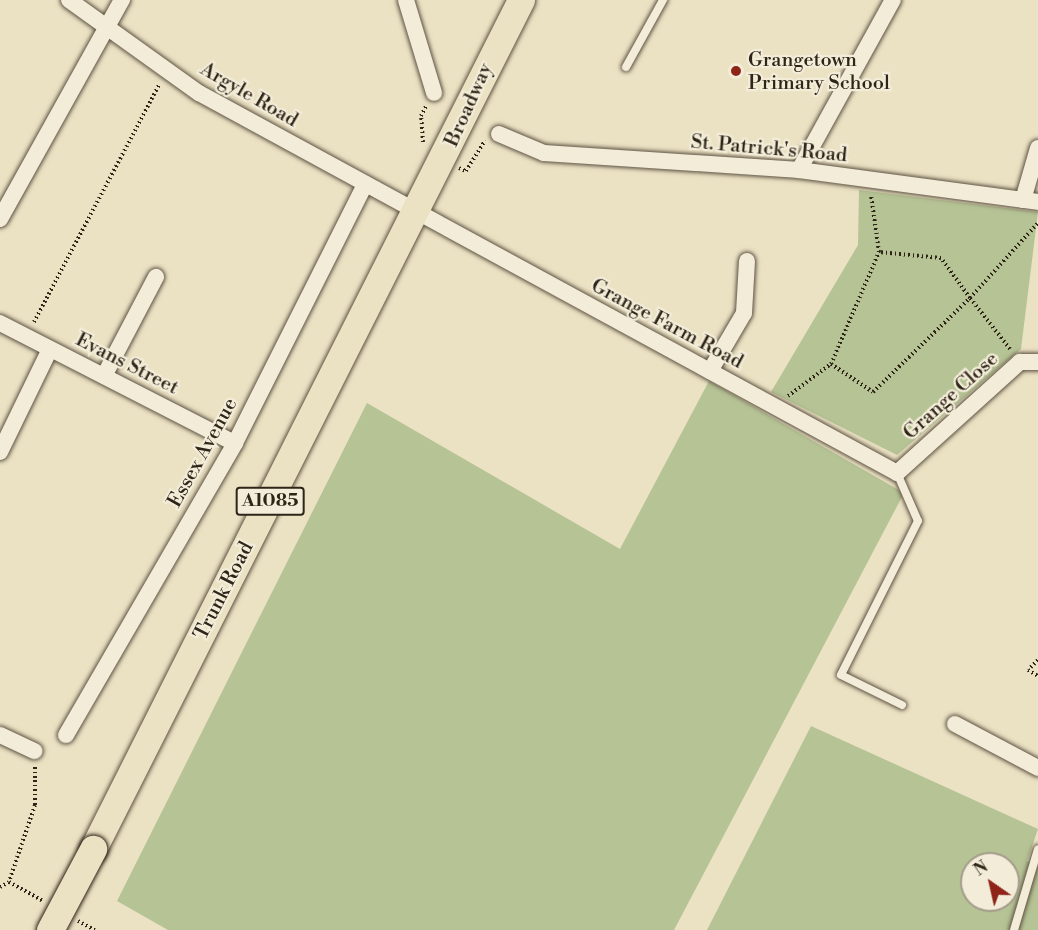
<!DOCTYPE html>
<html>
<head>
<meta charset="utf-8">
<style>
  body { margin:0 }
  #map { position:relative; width:1038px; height:930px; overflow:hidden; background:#ebe1c3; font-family:"Libre Bodoni",serif }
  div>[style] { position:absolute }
  .green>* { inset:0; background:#b6c395 }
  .path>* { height:4px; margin-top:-2px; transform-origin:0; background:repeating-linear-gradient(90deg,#2f2418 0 1.5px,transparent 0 4.5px) }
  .roads { filter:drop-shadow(0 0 2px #5e5343) drop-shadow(0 0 2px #5e5343) }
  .service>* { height:8px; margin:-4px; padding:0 4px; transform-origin:4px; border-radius:4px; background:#f2ecd8 }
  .minor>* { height:16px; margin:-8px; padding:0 8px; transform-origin:8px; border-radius:8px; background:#f2ecd8 }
  .primary>* { height:27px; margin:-13.5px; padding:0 13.5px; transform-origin:13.5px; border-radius:13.5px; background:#ebe1c3 }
  .bridges { filter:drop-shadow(0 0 2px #2f2418) drop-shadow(0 0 2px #2f2418) }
  .primary-bridge>* { height:27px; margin:-13.5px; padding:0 13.5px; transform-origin:13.5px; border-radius:13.5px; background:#ebe1c3 }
  .dots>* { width:16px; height:16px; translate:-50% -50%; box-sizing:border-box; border:3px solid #f2ecd8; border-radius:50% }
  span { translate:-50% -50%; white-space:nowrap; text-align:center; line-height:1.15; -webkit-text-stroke:4.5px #f2ecd8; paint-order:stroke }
  .shield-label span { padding:2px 4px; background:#f2ecd8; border:2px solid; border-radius:4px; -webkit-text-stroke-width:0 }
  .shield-label { font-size:18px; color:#2f2418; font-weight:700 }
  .poi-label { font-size:20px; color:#2f2418 }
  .left { translate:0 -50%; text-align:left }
  .street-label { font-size:20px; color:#2f2418 }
  .north { position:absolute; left:960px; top:852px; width:60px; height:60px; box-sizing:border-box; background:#f2ecd8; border:2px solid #a49c8b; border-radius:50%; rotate:326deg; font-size:16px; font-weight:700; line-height:24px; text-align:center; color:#2f2418 }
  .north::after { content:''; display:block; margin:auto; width:21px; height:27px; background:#8f2418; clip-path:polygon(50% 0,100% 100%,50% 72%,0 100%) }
</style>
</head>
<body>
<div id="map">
  <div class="green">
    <i style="clip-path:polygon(859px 190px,1038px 212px,1021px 349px,897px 455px,771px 392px,858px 245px)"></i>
    <i style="clip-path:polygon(709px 381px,904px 493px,674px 930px,168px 930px,117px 901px,367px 403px,620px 549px)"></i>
    <i style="clip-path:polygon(evenodd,811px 726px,1038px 829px,1027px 861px,1038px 867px,1038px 930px,707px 930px,811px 726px,972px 864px,1008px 864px,1008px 900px,972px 900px,972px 864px)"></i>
  </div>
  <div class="path">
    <i style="left:423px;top:142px;width:26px;rotate:-94deg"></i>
    <i style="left:421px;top:116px;width:11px;rotate:-63deg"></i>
    <i style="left:459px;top:168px;width:8px;rotate:23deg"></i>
    <i style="left:466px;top:171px;width:36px;rotate:-58deg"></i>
    <i style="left:34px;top:322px;width:268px;rotate:-62.2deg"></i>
    <i style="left:1010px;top:349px;width:65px;rotate:-128.1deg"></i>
    <i style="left:970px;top:298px;width:101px;rotate:-47.8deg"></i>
    <i style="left:831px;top:364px;width:50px;rotate:33.7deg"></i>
    <i style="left:873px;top:392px;width:135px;rotate:-44.1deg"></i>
    <i style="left:970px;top:298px;width:49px;rotate:-125.9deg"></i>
    <i style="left:941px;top:258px;width:62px;rotate:-174.5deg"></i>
    <i style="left:788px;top:396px;width:54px;rotate:-36.7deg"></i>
    <i style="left:831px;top:364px;width:122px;rotate:-66.8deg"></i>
    <i style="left:879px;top:252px;width:58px;rotate:-98deg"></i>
    <i style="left:1038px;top:660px;width:14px;rotate:135deg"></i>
    <i style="left:1028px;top:670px;width:12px;rotate:31deg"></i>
    <i style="left:35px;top:767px;width:38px;rotate:90deg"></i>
    <i style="left:35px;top:805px;width:81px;rotate:108.7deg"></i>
    <i style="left:9px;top:882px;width:39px;rotate:29deg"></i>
    <i style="left:0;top:887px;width:10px;rotate:-29deg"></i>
    <i style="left:78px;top:921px;width:19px;rotate:28deg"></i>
  </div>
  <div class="roads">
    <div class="service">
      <i style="left:626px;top:67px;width:77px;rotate:-61.1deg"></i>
      <i style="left:897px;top:473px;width:52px;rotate:66.4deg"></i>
      <i style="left:918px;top:521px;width:172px;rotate:116.6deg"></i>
      <i style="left:841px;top:675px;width:68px;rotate:26.2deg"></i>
      <i style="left:1014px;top:930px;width:84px;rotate:-73.5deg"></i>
    </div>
    <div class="minor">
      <i style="left:69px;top:0;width:160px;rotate:35.6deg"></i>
      <i style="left:199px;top:93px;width:795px;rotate:28.56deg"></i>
      <i style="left:897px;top:473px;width:166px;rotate:-42.1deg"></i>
      <i style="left:1020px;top:362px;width:18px"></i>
      <i style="left:406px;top:0;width:97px;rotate:73.2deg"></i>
      <i style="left:499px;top:134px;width:49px;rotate:22.9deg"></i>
      <i style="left:544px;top:153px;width:256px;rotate:3.8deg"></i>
      <i style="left:799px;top:170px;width:241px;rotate:7.6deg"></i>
      <i style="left:799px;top:170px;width:194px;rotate:-61.1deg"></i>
      <i style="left:1023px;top:200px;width:54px;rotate:-73.9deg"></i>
      <i style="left:0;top:219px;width:251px;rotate:-60.9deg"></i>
      <i style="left:0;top:323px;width:264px;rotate:27.1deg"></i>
      <i style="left:710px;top:371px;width:67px;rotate:-59.6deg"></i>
      <i style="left:744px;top:313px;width:52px;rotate:-86.7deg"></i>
      <i style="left:104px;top:376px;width:112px;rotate:-62.3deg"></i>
      <i style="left:0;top:452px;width:114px;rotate:-64.1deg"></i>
      <i style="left:955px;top:724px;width:94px;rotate:27.9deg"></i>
      <i style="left:0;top:735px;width:38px;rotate:25deg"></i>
      <i style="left:66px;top:735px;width:337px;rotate:-59.9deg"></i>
      <i style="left:235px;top:443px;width:290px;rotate:-63.3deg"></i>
    </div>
    <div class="primary">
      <i style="left:93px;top:849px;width:951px;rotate:-63.25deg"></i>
    </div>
  </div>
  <div class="bridges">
    <div class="primary-bridge">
      <i style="left:50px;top:930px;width:92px;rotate:-62deg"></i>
    </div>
  </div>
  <div class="dots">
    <i style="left:736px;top:71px;background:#8f2418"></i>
  </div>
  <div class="shield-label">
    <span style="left:270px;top:501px">A1085</span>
  </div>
  <div class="poi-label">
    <span class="left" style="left:748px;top:72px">Grangetown<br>Primary School</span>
  </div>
  <div class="street-label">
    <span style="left:249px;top:95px;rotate:30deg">Argyle Road</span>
    <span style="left:469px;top:105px;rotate:-66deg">Broadway</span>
    <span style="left:769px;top:149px;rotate:5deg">St. Patrick's Road</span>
    <span style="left:667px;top:324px;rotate:28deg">Grange Farm Road</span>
    <span style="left:127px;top:364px;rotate:27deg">Evans Street</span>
    <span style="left:951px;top:396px;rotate:-42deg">Grange Close</span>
    <span style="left:203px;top:453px;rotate:-61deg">Essex Avenue</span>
    <span style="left:224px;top:591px;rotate:-63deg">Trunk Road</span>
  </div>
  <div class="north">N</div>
</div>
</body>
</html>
